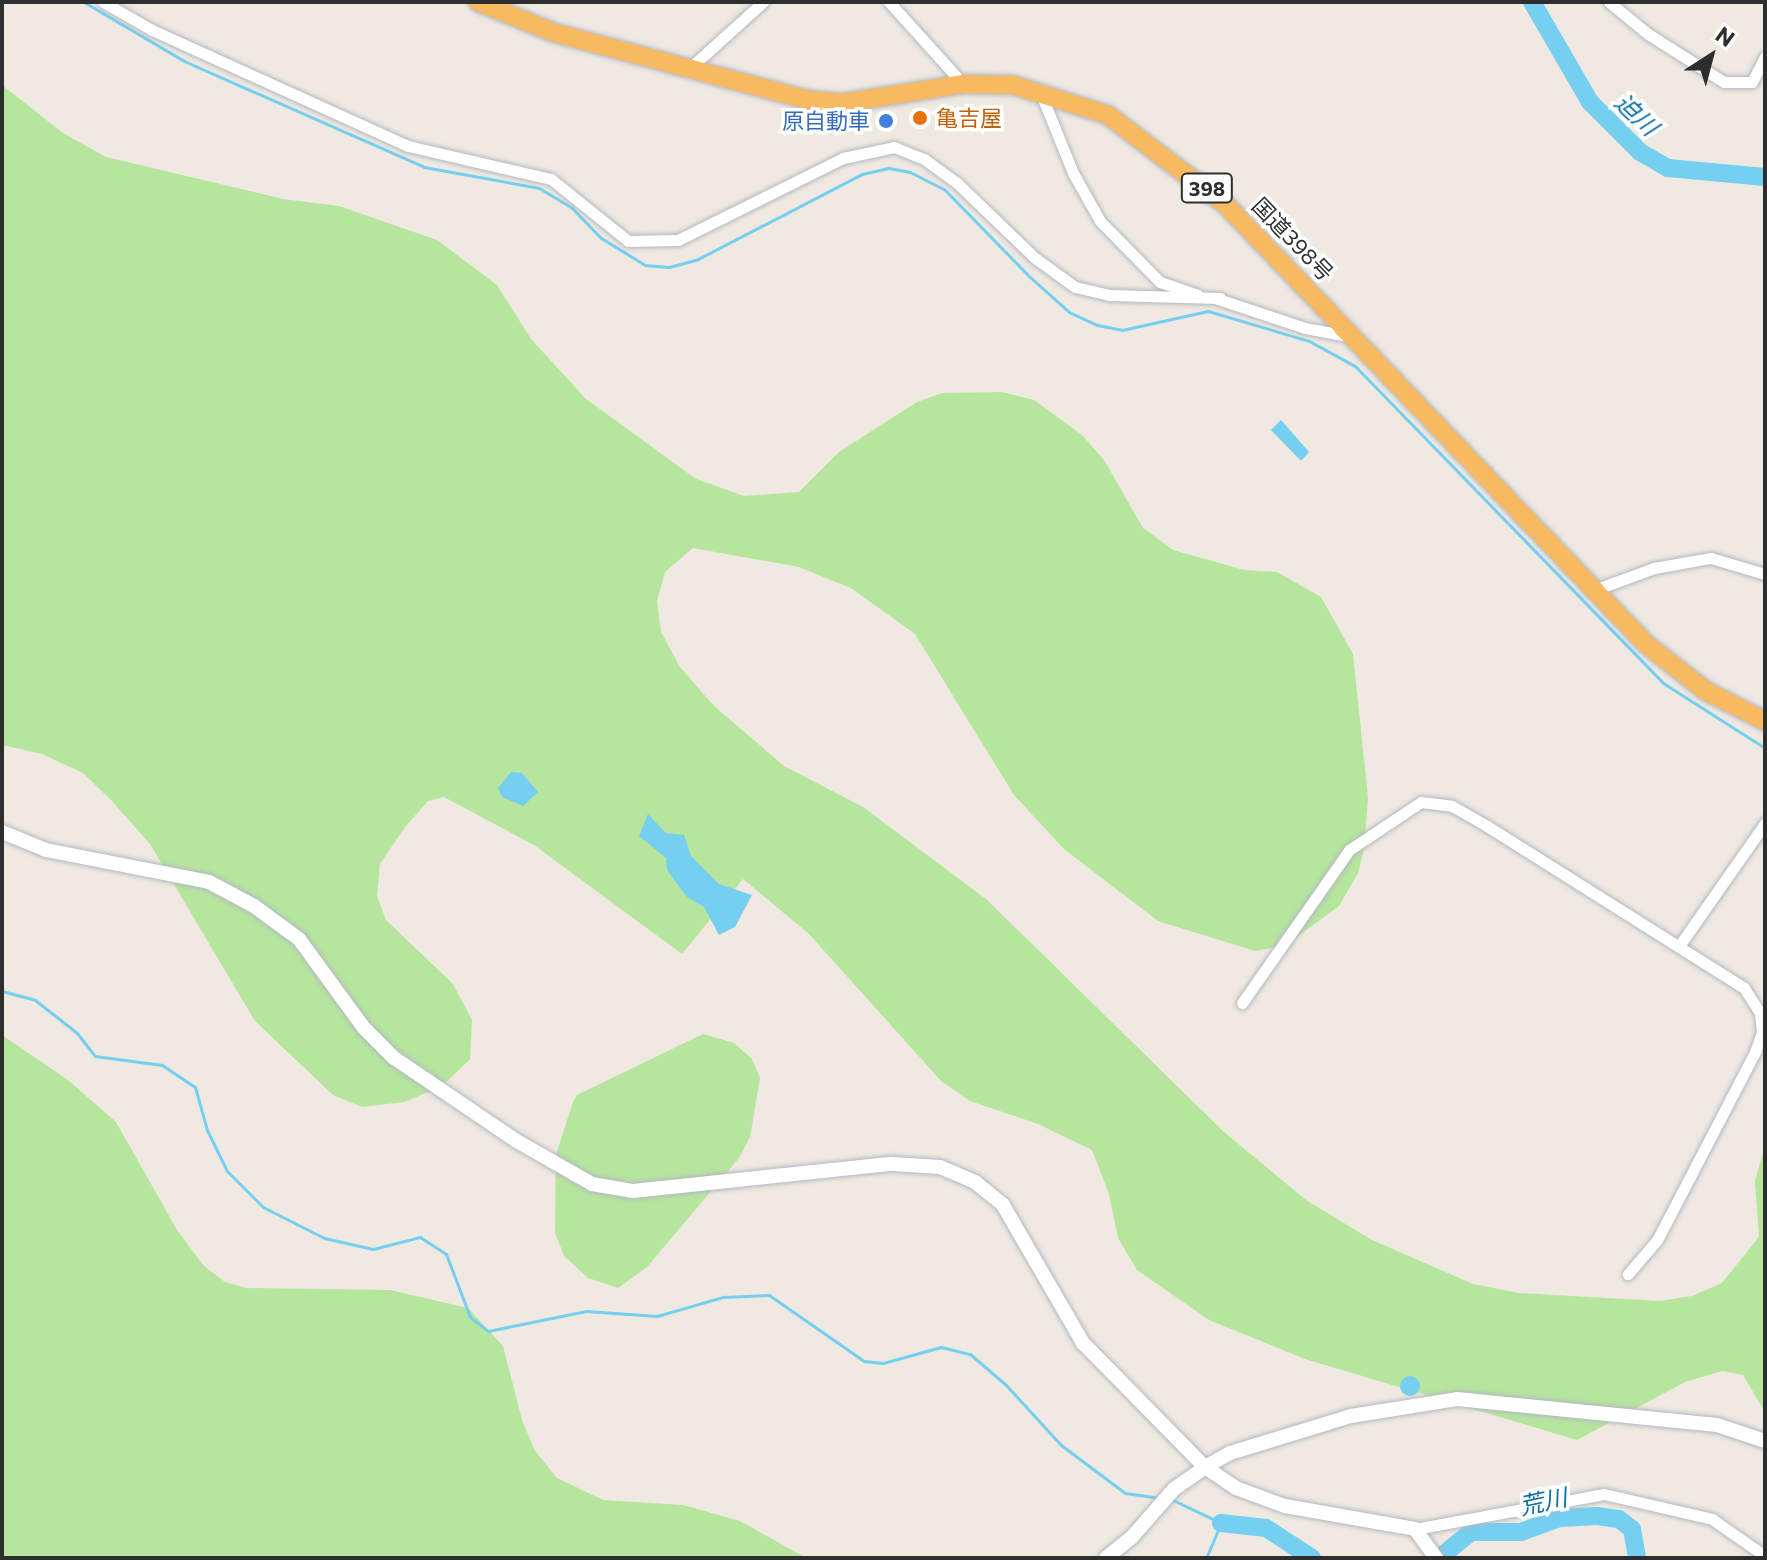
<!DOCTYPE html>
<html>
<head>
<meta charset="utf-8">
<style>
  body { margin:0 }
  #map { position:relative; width:1767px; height:1560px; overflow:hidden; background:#efe9e1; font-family:Commissioner,"Noto Sans JP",sans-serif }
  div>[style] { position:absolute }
  .green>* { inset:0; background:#b6e59e }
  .water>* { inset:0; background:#75cff0 }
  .round { border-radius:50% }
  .stream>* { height:3px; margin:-1.5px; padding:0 1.5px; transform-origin:1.5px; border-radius:1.5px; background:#75cff0 }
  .river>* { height:18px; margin:-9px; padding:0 9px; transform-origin:9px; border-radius:9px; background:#75cff0 }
  .roads { filter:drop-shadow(0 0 2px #b4b7c1) drop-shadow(0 0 2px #b4b7c1) }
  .minor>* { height:11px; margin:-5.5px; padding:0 5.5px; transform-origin:5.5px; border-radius:5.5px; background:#fff }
  .tertiary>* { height:14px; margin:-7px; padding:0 7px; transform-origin:7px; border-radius:7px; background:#fff }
  .trunk>* { height:18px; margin:-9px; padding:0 9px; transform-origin:9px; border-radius:9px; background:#f8ba60 }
  .dots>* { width:22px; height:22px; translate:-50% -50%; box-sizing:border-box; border:4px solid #fff; border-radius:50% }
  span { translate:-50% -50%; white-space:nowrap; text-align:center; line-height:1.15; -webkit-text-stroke:7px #fff; paint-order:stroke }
  .shield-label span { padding:2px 6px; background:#fff; border:2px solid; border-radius:6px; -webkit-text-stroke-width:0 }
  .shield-label { font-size:20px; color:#2e2e2e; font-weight:700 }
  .food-label { font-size:22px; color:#c56008 }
  .left { translate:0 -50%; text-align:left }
  .shop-label { font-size:22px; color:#366cbe }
  .right { translate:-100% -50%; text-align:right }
  .street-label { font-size:22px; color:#2e2e2e }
  .water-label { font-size:24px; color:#0d6fa3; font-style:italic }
  .frame { position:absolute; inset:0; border:4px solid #2e2e2e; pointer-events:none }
  .north { position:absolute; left:1671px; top:16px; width:80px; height:80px; -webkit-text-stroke:6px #fff; paint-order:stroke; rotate:36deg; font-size:22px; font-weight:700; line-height:32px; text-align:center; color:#2e2e2e }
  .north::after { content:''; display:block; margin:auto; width:28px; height:36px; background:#2e2e2e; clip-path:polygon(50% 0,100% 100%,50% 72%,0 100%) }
</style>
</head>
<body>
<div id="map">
  <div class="green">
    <i style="clip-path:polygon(2px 85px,63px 133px,106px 157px,283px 199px,339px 206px,437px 240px,497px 285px,531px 339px,586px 399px,696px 479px,744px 496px,799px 492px,839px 452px,917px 402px,942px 393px,1002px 392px,1034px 400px,1082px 435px,1104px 460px,1143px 528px,1173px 550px,1244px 570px,1277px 572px,1321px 597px,1353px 654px,1368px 798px,1364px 849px,1358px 873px,1339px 906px,1286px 945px,1255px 951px,1158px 921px,1064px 849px,1014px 795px,915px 634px,851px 588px,799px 567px,693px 548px,665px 572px,657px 601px,661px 632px,680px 667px,714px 706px,784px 766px,863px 807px,986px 899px,1224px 1132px,1306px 1200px,1372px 1240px,1473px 1284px,1519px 1293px,1660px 1301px,1692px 1296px,1722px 1283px,1759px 1237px,1755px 1181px,1765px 1145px,1765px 1412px,1743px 1375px,1722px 1371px,1685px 1382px,1577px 1440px,1305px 1359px,1209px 1320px,1137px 1270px,1118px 1238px,1109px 1194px,1092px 1150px,1038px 1124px,970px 1101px,941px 1081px,809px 934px,743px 879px,682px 954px,534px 845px,444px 797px,428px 801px,405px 827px,380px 864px,377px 896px,386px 920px,453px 984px,472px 1020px,470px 1059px,441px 1087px,404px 1102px,362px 1107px,333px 1095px,255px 1021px,150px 844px,111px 800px,83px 773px,42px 754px,2px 745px)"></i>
    <i style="clip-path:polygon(703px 1034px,734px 1043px,752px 1059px,760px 1078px,750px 1137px,739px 1158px,647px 1267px,618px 1288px,588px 1278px,564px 1256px,555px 1233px,556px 1155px,573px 1102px,577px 1095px)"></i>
    <i style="clip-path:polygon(2px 1035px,68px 1080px,116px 1122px,177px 1230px,204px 1266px,225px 1282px,246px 1288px,390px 1290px,468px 1308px,503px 1346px,522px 1420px,535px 1451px,557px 1478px,603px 1500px,683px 1505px,740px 1521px,806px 1558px,2px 1558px)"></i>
  </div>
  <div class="water">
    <i style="clip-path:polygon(1281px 420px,1309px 452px,1301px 461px,1271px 430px)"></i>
    <i style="clip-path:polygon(511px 772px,522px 773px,538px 792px,523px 806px,502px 797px,498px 788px)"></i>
    <i style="clip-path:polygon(648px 814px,666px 833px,684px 835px,691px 856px,719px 884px,752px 895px,735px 927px,719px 935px,704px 907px,687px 897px,667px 870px,666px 858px,639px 836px)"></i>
    <i class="round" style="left:1400px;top:1376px;width:20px;height:20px"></i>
  </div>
  <div class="stream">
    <i style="left:84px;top:2px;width:116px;rotate:30.5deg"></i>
    <i style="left:184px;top:61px;width:262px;rotate:23.8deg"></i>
    <i style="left:424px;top:167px;width:117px;rotate:10.3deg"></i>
    <i style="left:539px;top:188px;width:39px;rotate:31deg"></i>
    <i style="left:572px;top:208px;width:42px;rotate:46deg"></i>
    <i style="left:601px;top:238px;width:52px;rotate:31.5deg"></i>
    <i style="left:645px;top:265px;width:24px;rotate:5deg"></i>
    <i style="left:669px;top:267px;width:30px;rotate:-15deg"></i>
    <i style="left:698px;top:259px;width:185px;rotate:-27.4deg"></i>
    <i style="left:862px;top:174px;width:28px;rotate:-13deg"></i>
    <i style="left:889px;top:168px;width:21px;rotate:11deg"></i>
    <i style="left:910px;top:172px;width:38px;rotate:27deg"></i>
    <i style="left:944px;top:189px;width:124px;rotate:45.7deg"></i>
    <i style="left:1031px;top:278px;width:51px;rotate:41.8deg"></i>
    <i style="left:1069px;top:312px;width:31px;rotate:25deg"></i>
    <i style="left:1097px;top:325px;width:25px;rotate:11deg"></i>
    <i style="left:1122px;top:330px;width:88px;rotate:-12.5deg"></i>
    <i style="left:1208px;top:311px;width:105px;rotate:16.5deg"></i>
    <i style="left:1309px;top:341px;width:52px;rotate:28.5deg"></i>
    <i style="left:1355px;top:366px;width:442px;rotate:45.8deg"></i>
    <i style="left:1663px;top:683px;width:121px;rotate:32.5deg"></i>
    <i style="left:2px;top:991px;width:34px;rotate:15deg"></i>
    <i style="left:35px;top:1000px;width:53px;rotate:38.2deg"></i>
    <i style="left:77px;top:1033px;width:29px;rotate:52deg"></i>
    <i style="left:95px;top:1056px;width:68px;rotate:7.7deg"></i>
    <i style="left:162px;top:1065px;width:40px;rotate:34deg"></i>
    <i style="left:195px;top:1087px;width:45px;rotate:74.4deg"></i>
    <i style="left:207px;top:1130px;width:46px;rotate:64deg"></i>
    <i style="left:227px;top:1171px;width:51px;rotate:45deg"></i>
    <i style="left:263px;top:1207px;width:68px;rotate:26.9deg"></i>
    <i style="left:324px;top:1238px;width:50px;rotate:12.7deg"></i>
    <i style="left:373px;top:1249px;width:49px;rotate:-14.3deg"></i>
    <i style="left:420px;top:1237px;width:31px;rotate:33deg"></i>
    <i style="left:446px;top:1254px;width:67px;rotate:69.1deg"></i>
    <i style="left:470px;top:1317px;width:23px;rotate:38deg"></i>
    <i style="left:488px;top:1331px;width:100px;rotate:-11.5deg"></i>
    <i style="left:586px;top:1311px;width:71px;rotate:4deg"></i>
    <i style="left:657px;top:1316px;width:69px;rotate:-16.1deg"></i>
    <i style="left:723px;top:1297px;width:46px;rotate:-2.5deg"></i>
    <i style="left:769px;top:1295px;width:116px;rotate:34.8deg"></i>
    <i style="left:864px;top:1361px;width:19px;rotate:6deg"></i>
    <i style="left:883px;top:1363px;width:60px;rotate:-15.4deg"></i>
    <i style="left:941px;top:1347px;width:30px;rotate:14deg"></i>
    <i style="left:970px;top:1354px;width:48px;rotate:40.7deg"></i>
    <i style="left:1006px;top:1385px;width:81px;rotate:47.5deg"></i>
    <i style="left:1061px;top:1445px;width:80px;rotate:36.9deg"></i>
    <i style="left:1125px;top:1493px;width:36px;rotate:8deg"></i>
    <i style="left:1173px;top:1500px;width:53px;rotate:25.6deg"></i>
    <i style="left:1221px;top:1523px;width:38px;rotate:113deg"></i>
  </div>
  <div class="river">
    <i style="left:1532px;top:2px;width:116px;rotate:59.9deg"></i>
    <i style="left:1590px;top:102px;width:71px;rotate:45deg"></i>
    <i style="left:1640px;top:152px;width:32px;rotate:30deg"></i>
    <i style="left:1668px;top:168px;width:97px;rotate:5.3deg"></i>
    <i style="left:1221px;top:1523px;width:45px;rotate:6.3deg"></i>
    <i style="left:1266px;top:1528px;width:55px;rotate:33.1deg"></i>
    <i style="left:1439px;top:1558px;width:41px;rotate:-39.1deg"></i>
    <i style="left:1471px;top:1532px;width:50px"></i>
    <i style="left:1521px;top:1532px;width:40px;rotate:-20.2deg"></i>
    <i style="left:1559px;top:1518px;width:38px;rotate:-3deg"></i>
    <i style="left:1597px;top:1516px;width:22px;rotate:8deg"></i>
    <i style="left:1619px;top:1519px;width:16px;rotate:38deg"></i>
    <i style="left:1632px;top:1529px;width:29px;rotate:80deg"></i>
  </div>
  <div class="roads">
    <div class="minor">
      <i style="left:103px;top:2px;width:56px;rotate:29.7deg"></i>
      <i style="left:152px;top:30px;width:281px;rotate:24.4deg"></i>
      <i style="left:408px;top:146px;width:147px;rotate:13deg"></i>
      <i style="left:551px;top:179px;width:99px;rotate:38.8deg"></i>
      <i style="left:628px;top:241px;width:50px;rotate:-1.1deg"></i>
      <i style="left:678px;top:240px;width:184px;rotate:-26.4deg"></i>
      <i style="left:843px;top:158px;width:52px;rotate:-12.2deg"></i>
      <i style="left:894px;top:147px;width:32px;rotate:22deg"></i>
      <i style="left:924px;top:159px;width:41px;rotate:36deg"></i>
      <i style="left:957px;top:183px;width:108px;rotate:43.9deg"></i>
      <i style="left:1035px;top:258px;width:49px;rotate:35.9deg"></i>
      <i style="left:1075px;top:287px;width:35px;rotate:13deg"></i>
      <i style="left:1109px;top:295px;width:111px;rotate:1.5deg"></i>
      <i style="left:889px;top:2px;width:110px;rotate:47.9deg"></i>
      <i style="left:1609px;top:2px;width:50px;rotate:39.4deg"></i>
      <i style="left:1648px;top:34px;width:90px;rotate:32.3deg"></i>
      <i style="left:1724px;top:82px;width:28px"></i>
      <i style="left:1752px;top:82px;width:28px;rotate:-63deg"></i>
      <i style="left:689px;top:69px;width:100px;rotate:-42.2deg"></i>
      <i style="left:1041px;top:94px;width:85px;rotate:67.9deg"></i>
      <i style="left:1073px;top:173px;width:55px;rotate:60.6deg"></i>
      <i style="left:1100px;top:221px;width:86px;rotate:45.5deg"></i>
      <i style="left:1160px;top:282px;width:40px;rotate:18.9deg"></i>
      <i style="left:1215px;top:298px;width:95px;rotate:18.4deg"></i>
      <i style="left:1305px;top:328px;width:44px;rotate:10.5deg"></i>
      <i style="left:1594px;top:590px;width:64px;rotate:-20.1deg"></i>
      <i style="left:1654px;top:568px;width:58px;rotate:-10deg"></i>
      <i style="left:1711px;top:558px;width:56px;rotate:16.5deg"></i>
      <i style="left:1679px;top:946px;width:150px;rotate:-55deg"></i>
      <i style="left:1242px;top:1003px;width:187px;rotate:-55deg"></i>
      <i style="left:1349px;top:850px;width:87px;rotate:-33.7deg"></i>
      <i style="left:1421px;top:802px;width:31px;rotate:7deg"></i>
      <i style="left:1452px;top:806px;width:40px;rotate:29.7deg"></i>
      <i style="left:1487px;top:826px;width:304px;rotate:32.2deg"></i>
      <i style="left:1744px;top:988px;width:30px;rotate:57deg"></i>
      <i style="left:1760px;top:1013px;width:19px;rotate:84deg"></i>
      <i style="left:1762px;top:1032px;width:21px;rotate:109deg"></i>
      <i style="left:1755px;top:1052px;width:212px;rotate:117.5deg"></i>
      <i style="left:1657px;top:1240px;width:45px;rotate:130.5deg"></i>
      <i style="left:1415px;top:1529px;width:192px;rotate:-10.5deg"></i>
      <i style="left:1604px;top:1494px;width:111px;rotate:13deg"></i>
      <i style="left:1712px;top:1519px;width:65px;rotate:34.9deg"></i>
    </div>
    <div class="tertiary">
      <i style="left:2px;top:832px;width:48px;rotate:22.2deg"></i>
      <i style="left:46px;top:850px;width:166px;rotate:11.1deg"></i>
      <i style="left:209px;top:882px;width:51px;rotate:28.1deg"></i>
      <i style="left:254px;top:906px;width:56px;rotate:36.3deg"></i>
      <i style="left:299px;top:939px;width:110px;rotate:53.9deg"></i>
      <i style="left:364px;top:1028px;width:42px;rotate:45deg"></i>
      <i style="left:394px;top:1058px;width:146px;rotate:34.1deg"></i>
      <i style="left:515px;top:1140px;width:89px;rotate:29.7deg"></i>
      <i style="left:592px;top:1184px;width:42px;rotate:9.7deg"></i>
      <i style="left:633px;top:1191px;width:260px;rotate:-6deg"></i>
      <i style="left:892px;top:1164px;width:48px;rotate:3.6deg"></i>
      <i style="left:940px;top:1167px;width:38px;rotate:23deg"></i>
      <i style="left:975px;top:1182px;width:36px;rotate:39deg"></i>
      <i style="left:1003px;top:1205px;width:160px;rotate:59.9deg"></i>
      <i style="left:1083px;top:1343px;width:174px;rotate:45.5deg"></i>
      <i style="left:1205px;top:1467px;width:37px;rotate:34deg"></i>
      <i style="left:1236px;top:1488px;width:52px;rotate:20.2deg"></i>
      <i style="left:1285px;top:1506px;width:132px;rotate:10deg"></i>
      <i style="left:1415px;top:1529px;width:36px;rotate:54deg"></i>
      <i style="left:1106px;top:1558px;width:33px;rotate:-39deg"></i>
      <i style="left:1132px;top:1537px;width:64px;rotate:-48.8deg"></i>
      <i style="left:1174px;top:1489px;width:38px;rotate:-35deg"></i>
      <i style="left:1205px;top:1467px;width:29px;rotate:-29deg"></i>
      <i style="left:1230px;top:1453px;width:127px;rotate:-17deg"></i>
      <i style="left:1351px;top:1416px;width:107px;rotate:-9.1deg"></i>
      <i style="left:1457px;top:1399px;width:261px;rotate:5.7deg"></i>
      <i style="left:1717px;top:1425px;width:51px;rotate:18.4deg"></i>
    </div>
    <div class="trunk">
      <i style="left:478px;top:2px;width:83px;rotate:21.9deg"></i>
      <i style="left:555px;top:33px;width:263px;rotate:14.8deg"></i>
      <i style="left:809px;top:100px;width:34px;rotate:5deg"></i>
      <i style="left:843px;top:103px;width:121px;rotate:-9deg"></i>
      <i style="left:963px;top:84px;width:50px;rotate:1.1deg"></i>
      <i style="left:1013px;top:85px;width:100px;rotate:17.5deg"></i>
      <i style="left:1108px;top:115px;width:147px;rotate:37.3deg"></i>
      <i style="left:1225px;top:204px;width:609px;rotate:46.26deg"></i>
      <i style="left:1646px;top:644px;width:76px;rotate:38.1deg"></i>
      <i style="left:1706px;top:691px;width:66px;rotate:27deg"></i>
    </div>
  </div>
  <div class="dots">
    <i style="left:920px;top:118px;background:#e8710a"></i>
    <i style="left:886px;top:121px;background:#3f7fe0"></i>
  </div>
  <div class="shield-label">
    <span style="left:1207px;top:188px">398</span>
  </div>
  <div class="food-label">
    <span class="left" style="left:936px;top:118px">亀吉屋</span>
  </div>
  <div class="shop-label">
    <span class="right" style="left:870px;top:121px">原自動車</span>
  </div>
  <div class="street-label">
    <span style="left:1293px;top:239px;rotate:46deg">国道398号</span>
  </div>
  <div class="water-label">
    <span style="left:1637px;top:114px;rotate:43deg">迫川</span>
    <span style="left:1543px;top:1501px;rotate:-12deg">荒川</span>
  </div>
  <div class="frame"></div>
  <div class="north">N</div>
</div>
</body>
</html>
